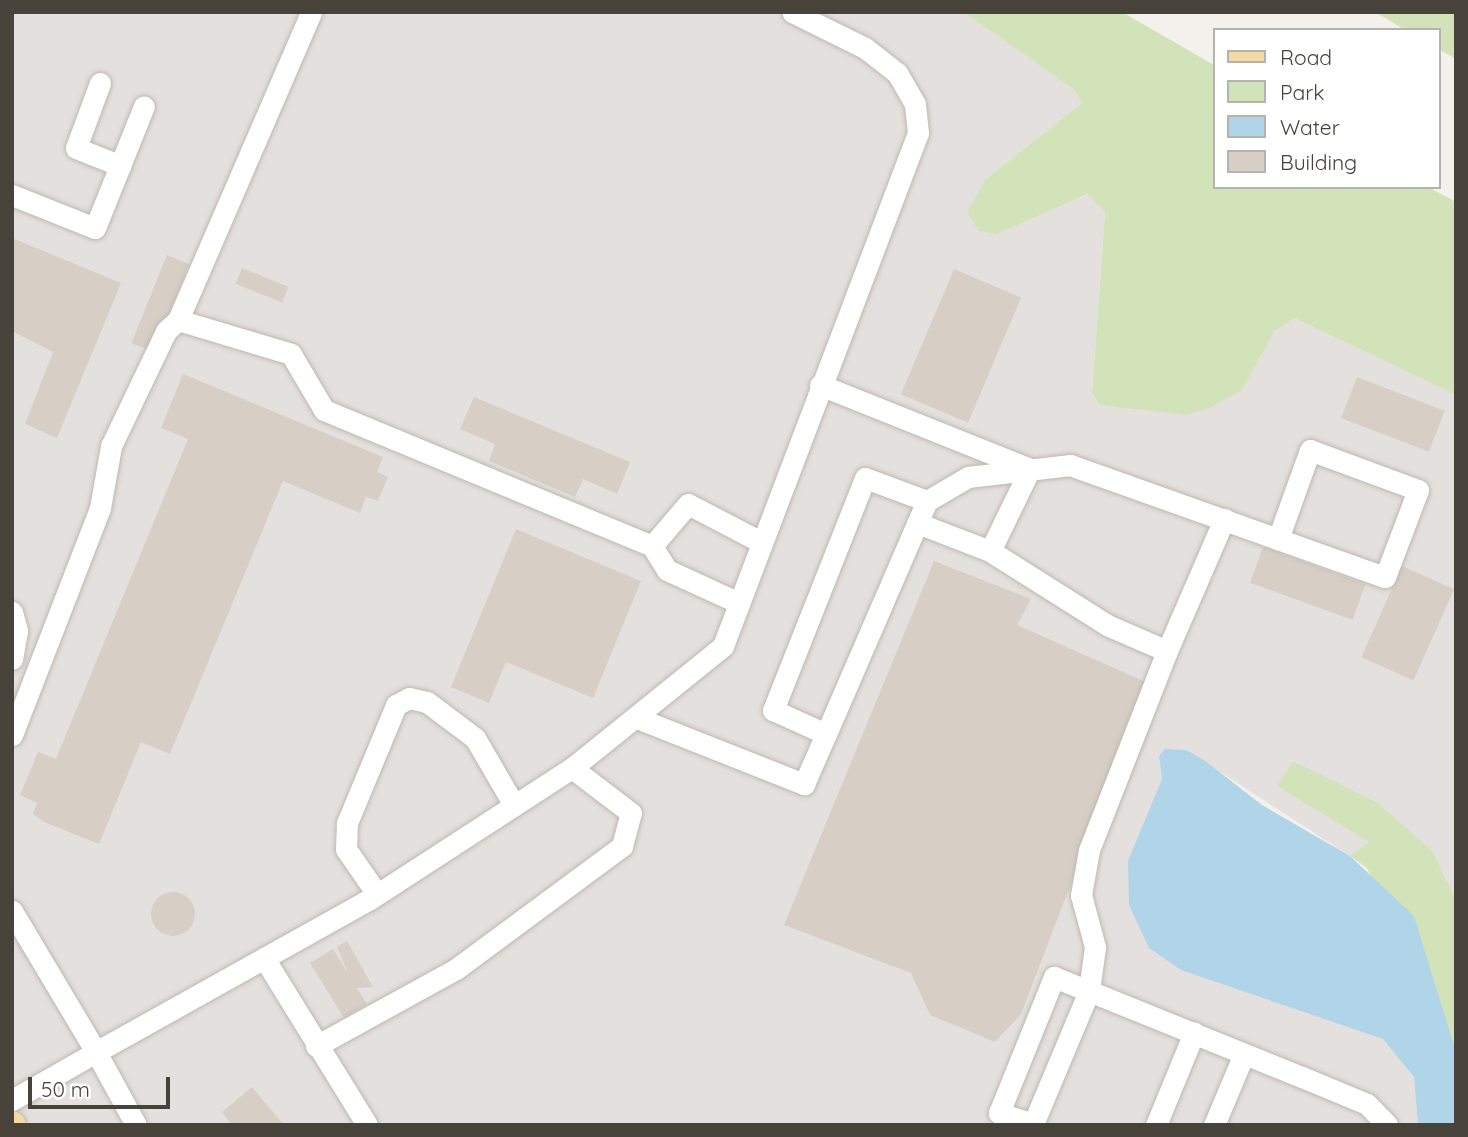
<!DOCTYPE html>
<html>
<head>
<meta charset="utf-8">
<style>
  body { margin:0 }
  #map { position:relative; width:1468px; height:1137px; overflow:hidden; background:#f4f1ec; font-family:Quicksand,sans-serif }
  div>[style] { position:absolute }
  .industrial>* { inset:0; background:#e4e0dd }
  .green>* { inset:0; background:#d2e3ba }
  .water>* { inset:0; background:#b0d4e8 }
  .building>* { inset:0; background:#d7cfc5; transform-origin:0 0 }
  .round { border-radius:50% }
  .roads { filter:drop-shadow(0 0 2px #beb8af) drop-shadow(0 0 2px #beb8af) }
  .minor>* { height:21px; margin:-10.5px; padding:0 10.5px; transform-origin:10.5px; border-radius:10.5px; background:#fff }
  .major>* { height:26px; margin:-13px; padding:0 13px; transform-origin:13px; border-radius:13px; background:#f2d9a6 }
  span { translate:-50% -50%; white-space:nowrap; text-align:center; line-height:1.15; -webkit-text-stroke:5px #fff; paint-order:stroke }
  .frame { position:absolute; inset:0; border:14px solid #47423a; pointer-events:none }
  .legend { position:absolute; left:1213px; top:28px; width:228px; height:161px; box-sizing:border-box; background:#fff; border:2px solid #b5b3b0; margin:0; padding:9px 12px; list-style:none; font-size:21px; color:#47423a }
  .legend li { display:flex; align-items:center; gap:14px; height:35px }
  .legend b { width:35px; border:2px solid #b5b3b0 }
  .scale { position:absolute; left:28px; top:1077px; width:142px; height:32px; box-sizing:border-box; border:4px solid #47423a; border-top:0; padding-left:9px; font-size:21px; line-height:24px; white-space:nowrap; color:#47423a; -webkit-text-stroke:5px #fff; paint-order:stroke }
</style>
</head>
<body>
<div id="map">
  <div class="industrial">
    <i style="clip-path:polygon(12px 12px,963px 12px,1073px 89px,1082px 103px,986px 179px,997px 234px,1089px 194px,1105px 212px,1092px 392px,1187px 415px,1242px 390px,1275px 331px,1294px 318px,1456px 395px,1456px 900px,1433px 852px,1294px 761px,1278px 786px,1370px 842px,1350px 856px,1186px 750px,1159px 756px,1162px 779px,1147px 817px,1345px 1021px,1383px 1039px,1414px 1076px,1418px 1125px,28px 1125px,12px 1098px)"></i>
  </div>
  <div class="green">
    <i style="clip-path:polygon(963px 12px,1122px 12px,1214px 65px,1214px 187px,1428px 187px,1456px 202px,1456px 395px,1294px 318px,1275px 331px,1242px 390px,1212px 407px,1187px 415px,1100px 405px,1092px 393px,1105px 212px,1088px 194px,997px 234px,979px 231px,967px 212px,986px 179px,1082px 103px,1073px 89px)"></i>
    <i style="clip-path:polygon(1375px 12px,1456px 12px,1456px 59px,1438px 49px,1438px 30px,1405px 30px)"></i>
    <i style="clip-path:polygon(1293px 761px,1378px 803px,1433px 852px,1456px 900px,1456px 1052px,1367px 868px,1350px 856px,1369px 842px,1277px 786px)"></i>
  </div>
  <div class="water">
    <i style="clip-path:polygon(1165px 749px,1186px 750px,1204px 760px,1262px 805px,1350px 856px,1414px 916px,1456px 1052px,1456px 1125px,1418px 1125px,1414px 1077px,1383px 1039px,1181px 970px,1149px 948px,1129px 905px,1128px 861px,1162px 779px,1159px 756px)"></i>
  </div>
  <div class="building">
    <i style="clip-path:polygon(12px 238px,121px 283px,57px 438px,25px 424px,53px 352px,12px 331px)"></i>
    <i style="left:167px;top:255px;width:24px;height:95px;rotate:22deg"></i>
    <i style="left:242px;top:268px;width:50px;height:17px;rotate:22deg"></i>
    <i style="left:954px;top:269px;width:73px;height:136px;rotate:23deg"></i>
    <i style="clip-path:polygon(183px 374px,383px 457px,377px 472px,388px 477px,378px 501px,366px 497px,360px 513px,283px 481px,170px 754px,141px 742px,99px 844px,44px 822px,33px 814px,37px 803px,20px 795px,38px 752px,56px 759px,188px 439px,161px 428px)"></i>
    <i style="left:1357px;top:377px;width:94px;height:44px;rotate:21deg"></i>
    <i style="clip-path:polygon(474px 397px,630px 462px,617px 494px,583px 479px,575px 497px,489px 461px,495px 444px,460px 429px)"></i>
    <i style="clip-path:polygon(516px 529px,641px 581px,593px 698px,506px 662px,489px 703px,451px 687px)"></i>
    <i style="left:1263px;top:547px;width:109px;height:38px;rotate:20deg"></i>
    <i style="clip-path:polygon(934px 561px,1031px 599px,1017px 625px,1148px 683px,1021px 1014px,995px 1042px,930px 1015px,911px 973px,784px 925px)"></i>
    <i style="left:1402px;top:566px;width:57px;height:100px;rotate:24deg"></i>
    <i class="round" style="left:151px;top:892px;width:44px;height:44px"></i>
    <i style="clip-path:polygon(347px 941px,373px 987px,357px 988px,367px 1004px,344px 1018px,310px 963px,333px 949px,349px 975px,337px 947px)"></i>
    <i style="clip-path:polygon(252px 1087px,284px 1125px,232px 1125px,222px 1112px)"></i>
  </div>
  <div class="roads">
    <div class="minor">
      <i style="left:100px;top:83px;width:69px;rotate:110.3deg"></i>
      <i style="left:76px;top:148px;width:48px;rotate:21.8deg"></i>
      <i style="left:12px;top:195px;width:89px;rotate:21.7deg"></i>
      <i style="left:95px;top:228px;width:131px;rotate:-68.1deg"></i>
      <i style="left:178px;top:320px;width:335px;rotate:-66.6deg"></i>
      <i style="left:820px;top:385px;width:226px;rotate:21.8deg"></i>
      <i style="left:1030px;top:469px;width:91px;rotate:116deg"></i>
      <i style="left:990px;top:551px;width:78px;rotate:-159deg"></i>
      <i style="left:927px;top:501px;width:48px;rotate:-30.3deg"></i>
      <i style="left:968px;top:477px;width:103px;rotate:-6.7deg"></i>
      <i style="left:1070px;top:465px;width:334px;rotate:19.6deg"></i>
      <i style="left:1385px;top:577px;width:93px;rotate:-69.2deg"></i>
      <i style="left:1418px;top:490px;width:115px;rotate:-159.7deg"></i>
      <i style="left:1310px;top:450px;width:95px;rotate:109.8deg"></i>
      <i style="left:652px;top:546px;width:55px;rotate:-49.4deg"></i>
      <i style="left:688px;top:504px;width:82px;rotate:27.5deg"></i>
      <i style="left:990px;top:551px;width:138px;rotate:32.3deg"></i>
      <i style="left:1107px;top:625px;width:65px;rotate:23.4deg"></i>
      <i style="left:1167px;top:651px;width:214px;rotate:111.4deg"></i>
      <i style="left:1089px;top:850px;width:46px;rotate:100.1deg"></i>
      <i style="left:1081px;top:895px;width:54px;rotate:74.9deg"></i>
      <i style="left:1095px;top:947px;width:44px;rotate:97.8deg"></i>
      <i style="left:1089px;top:991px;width:144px;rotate:112.8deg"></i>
      <i style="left:1033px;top:1124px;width:36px;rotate:-162deg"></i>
      <i style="left:999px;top:1113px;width:147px;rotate:-68deg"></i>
      <i style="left:1054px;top:977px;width:38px;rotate:22deg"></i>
      <i style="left:1089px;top:991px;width:230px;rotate:22deg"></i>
      <i style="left:1302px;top:1077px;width:70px;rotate:22.6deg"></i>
      <i style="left:1367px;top:1104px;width:29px;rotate:46deg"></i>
      <i style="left:12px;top:612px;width:20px;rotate:75deg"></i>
      <i style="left:17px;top:631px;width:28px;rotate:100deg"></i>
      <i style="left:1167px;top:651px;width:144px;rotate:-66.6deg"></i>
      <i style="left:637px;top:718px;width:180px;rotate:21.6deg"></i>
      <i style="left:804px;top:784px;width:55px;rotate:-66.3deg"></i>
      <i style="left:826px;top:734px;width:254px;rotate:-66.6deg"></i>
      <i style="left:927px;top:501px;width:66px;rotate:-159.6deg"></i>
      <i style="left:865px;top:478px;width:250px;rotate:111.6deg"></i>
      <i style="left:773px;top:710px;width:58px;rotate:24.4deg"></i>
      <i style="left:12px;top:735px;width:243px;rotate:-68.8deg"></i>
      <i style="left:100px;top:508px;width:63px;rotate:-79.9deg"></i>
      <i style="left:111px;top:446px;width:127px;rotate:-64.4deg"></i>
      <i style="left:166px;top:331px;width:16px;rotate:-43deg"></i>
      <i style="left:178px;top:320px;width:118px;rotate:16.7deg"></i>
      <i style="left:291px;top:354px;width:65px;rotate:59.5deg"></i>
      <i style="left:324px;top:410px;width:355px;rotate:22.5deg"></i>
      <i style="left:652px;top:546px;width:28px;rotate:58deg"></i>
      <i style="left:667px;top:570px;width:79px;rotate:24.6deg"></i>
      <i style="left:377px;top:894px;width:55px;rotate:-124.6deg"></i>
      <i style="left:346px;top:849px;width:26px;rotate:-88deg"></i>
      <i style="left:347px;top:823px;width:128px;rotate:-67.4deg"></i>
      <i style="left:396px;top:705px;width:15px;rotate:-28deg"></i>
      <i style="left:409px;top:698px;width:18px;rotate:13deg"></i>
      <i style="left:427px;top:702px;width:60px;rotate:36.9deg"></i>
      <i style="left:475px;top:738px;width:78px;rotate:59.8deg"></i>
      <i style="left:12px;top:911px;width:164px;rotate:59.2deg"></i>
      <i style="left:96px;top:1052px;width:97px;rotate:150.3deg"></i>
      <i style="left:264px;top:958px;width:196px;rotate:58.3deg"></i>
      <i style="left:316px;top:1046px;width:160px;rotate:-28.8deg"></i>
      <i style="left:456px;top:969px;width:207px;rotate:-36.5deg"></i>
      <i style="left:622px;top:846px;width:34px;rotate:-75deg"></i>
      <i style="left:631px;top:813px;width:74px;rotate:-142.7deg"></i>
      <i style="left:136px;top:1125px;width:83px;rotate:-118.7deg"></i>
      <i style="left:96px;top:1052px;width:314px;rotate:-29.2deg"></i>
      <i style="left:370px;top:899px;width:241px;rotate:-33deg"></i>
      <i style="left:572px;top:768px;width:194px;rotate:-38.9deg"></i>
      <i style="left:723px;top:646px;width:549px;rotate:-69.19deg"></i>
      <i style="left:918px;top:133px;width:29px;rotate:-96deg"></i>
      <i style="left:915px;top:104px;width:36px;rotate:-120deg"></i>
      <i style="left:897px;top:73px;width:41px;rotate:-142deg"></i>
      <i style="left:865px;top:48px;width:81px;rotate:-153.7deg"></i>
      <i style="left:1156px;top:1125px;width:100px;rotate:-67.6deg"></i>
      <i style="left:1214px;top:1125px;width:77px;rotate:-67.1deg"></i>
    </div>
    <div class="major">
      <i style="left:12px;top:1124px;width:1px;rotate:45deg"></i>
    </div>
  </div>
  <div class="frame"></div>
  <ul class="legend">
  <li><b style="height:9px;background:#f2d9a6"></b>Road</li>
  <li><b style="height:19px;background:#d2e3ba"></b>Park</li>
  <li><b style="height:19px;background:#b0d4e8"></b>Water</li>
  <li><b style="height:19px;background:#d7cfc5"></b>Building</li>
  </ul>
  <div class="scale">50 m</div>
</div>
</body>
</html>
